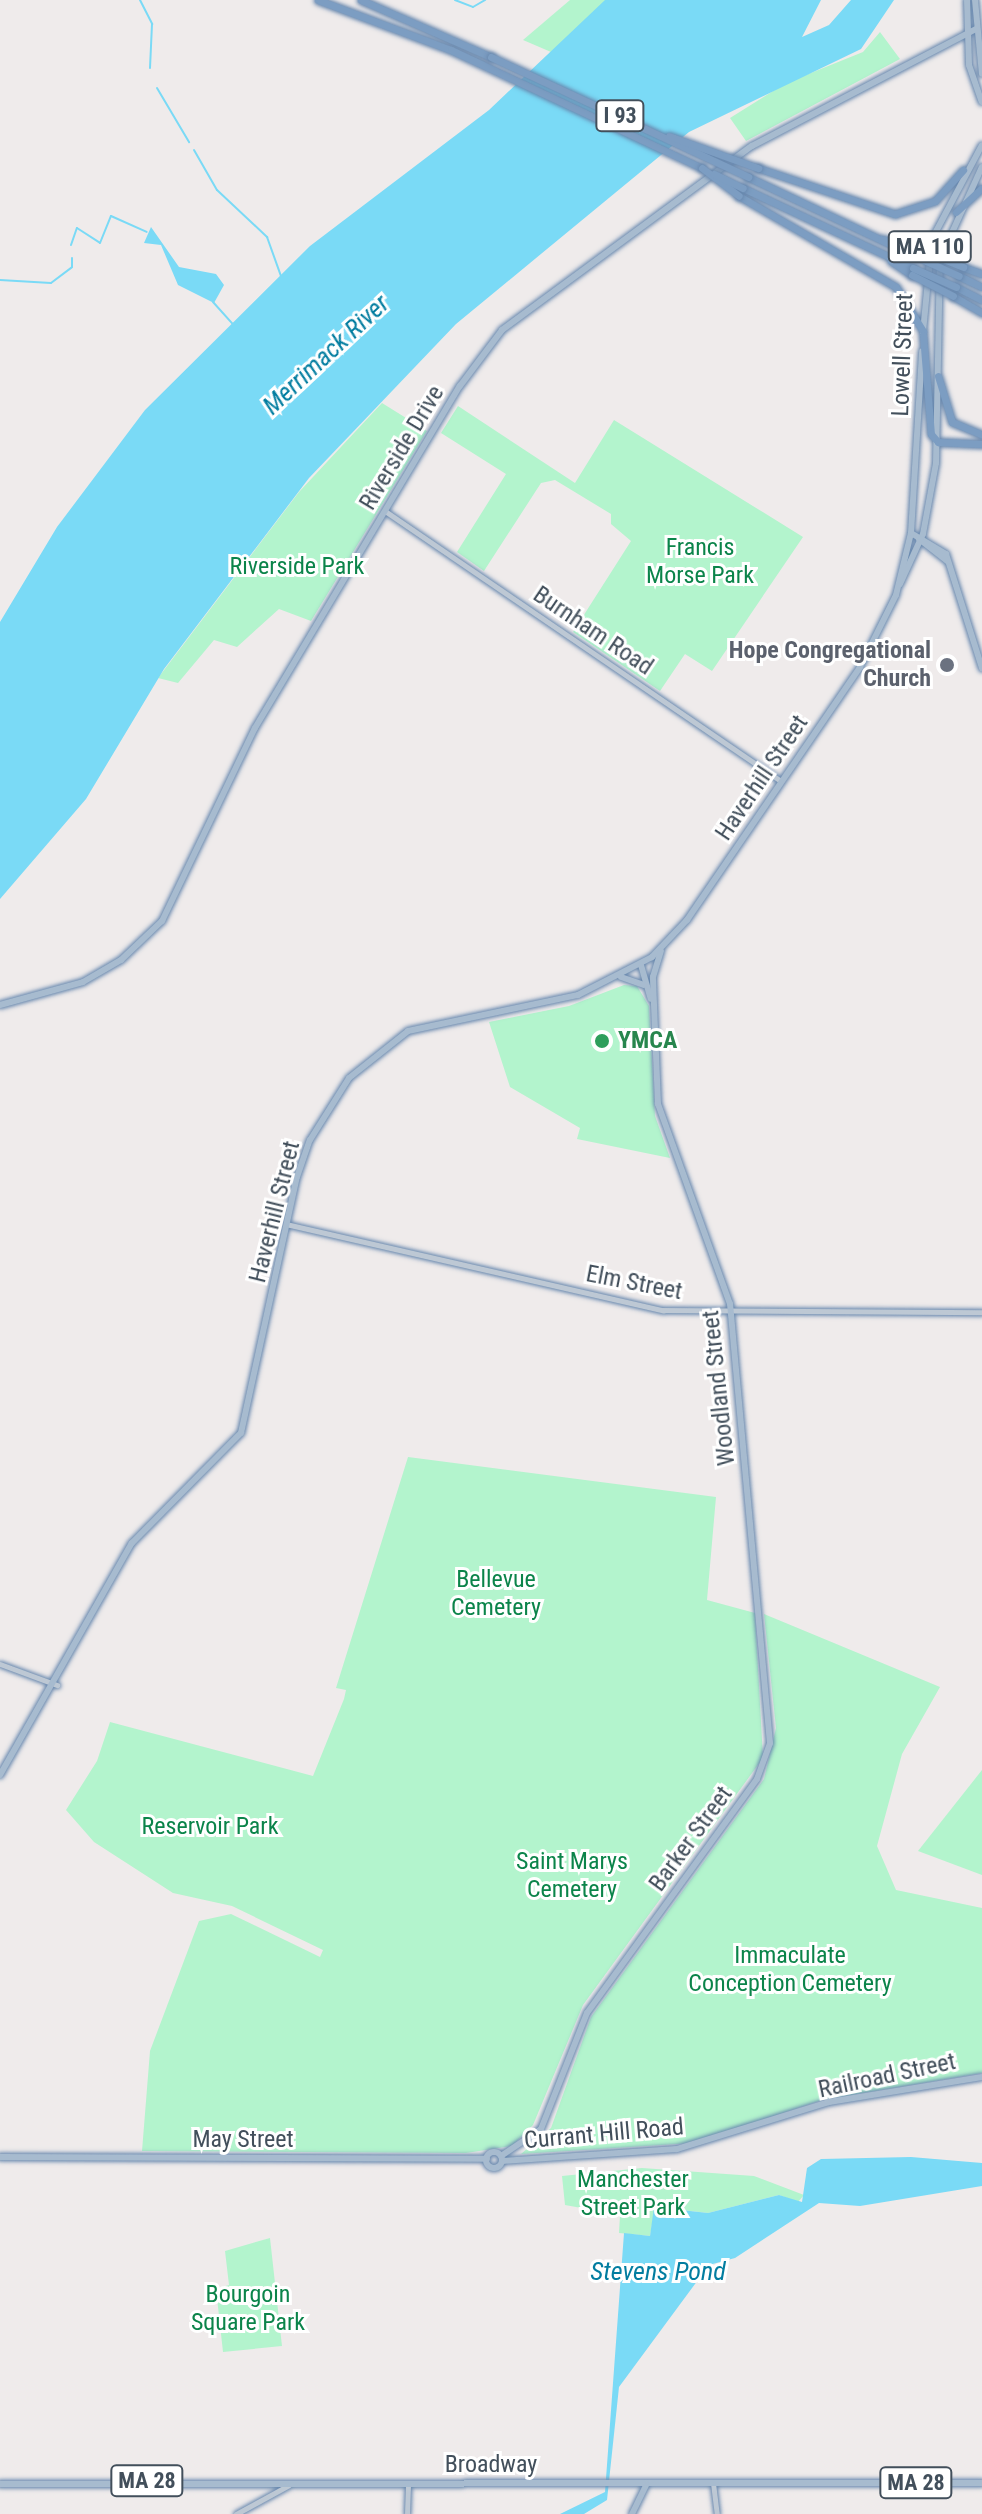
<!DOCTYPE html>
<html>
<head>
<meta charset="utf-8">
<style>
  body { margin:0 }
  #map { position:relative; width:982px; height:2514px; overflow:hidden; background:#efebeb; font-family:"Roboto Condensed",sans-serif }
  div>[style] { position:absolute }
  .green>* { inset:0; background:#b3f4cd }
  .water>* { inset:0; background:#7adaf6 }
  .stream>* { height:2px; margin:-1px; padding:0 1px; transform-origin:1px; border-radius:1px; background:#7adaf6 }
  .roads { filter:drop-shadow(0 0 2px #6888ae) drop-shadow(0 0 2px #6888ae) }
  .minor>* { height:5px; margin:-2.5px; padding:0 2.5px; transform-origin:2.5px; border-radius:2.5px; background:#bdc8d4 }
  .major>* { height:6px; margin:-3px; padding:0 3px; transform-origin:3px; border-radius:3px; background:#a7bbcf }
  .major>.ring { margin:-3px; padding:0; box-sizing:content-box; background:none; border:6px solid #a7bbcf; border-radius:50% }
  .highway>* { height:7px; margin:-3.5px; padding:0 3.5px; transform-origin:3.5px; border-radius:3.5px; background:#7c9dc2 }
  .bridges { filter:drop-shadow(0 0 2px #6888ae) drop-shadow(0 0 2px #6888ae) }
  .highway-bridge>* { height:7px; margin:-3.5px; padding:0 3.5px; transform-origin:3.5px; border-radius:3.5px; background:#7c9dc2 }
  .dots>* { width:22px; height:22px; translate:-50% -50%; box-sizing:border-box; border:4px solid #fff; border-radius:50% }
  span { translate:-50% -50%; white-space:nowrap; text-align:center; line-height:1.15; -webkit-text-stroke:6px #fff; paint-order:stroke }
  .shield-label span { padding:2px 6px; background:#fff; border:2px solid; border-radius:6px; -webkit-text-stroke-width:0 }
  .shield-label { font-size:22px; color:#424f5b; font-weight:700 }
  .street-label { font-size:24px; color:#424f5b }
  .park-label { font-size:24px; color:#0b844a }
  .worship-label { font-size:24px; color:#5b616d; font-weight:700 }
  .right { translate:-100% -50%; text-align:right }
  .leisure-label { font-size:24px; color:#27864d; font-weight:700 }
  .left { translate:0 -50%; text-align:left }
  .water-label { font-size:26px; color:#027da0; font-style:italic }
</style>
</head>
<body>
<div id="map">
  <div class="green">
    <i style="clip-path:polygon(570px 0,617px 0,551px 52px,523px 40px)"></i>
    <i style="clip-path:polygon(880px 32px,900px 59px,746px 141px,730px 118px,786px 83px,863px 52px)"></i>
    <i style="clip-path:polygon(382px 403px,427px 431px,311px 621px,279px 609px,237px 647px,214px 640px,178px 683px,158px 678px,299px 492px)"></i>
    <i style="clip-path:polygon(458px 406px,575px 483px,614px 420px,803px 537px,712px 671px,685px 654px,660px 691px,573px 632px,631px 541px,611px 524px,611px 514px,555px 480px,541px 483px,484px 571px,457px 552px,506px 474px,441px 433px)"></i>
    <i style="clip-path:polygon(624px 985px,637px 986px,649px 1006px,655px 1116px,670px 1158px,577px 1139px,580px 1128px,510px 1087px,489px 1022px,569px 1006px)"></i>
    <i style="clip-path:polygon(408px 1457px,716px 1497px,707px 1600px,755px 1613px,763px 1758px,583px 2005px,533px 2125px,512px 2146px,466px 2153px,142px 2151px,150px 2051px,199px 1921px,231px 1914px,320px 1957px,323px 1950px,232px 1906px,173px 1893px,94px 1842px,66px 1810px,97px 1761px,110px 1722px,313px 1776px,344px 1699px,346px 1690px,336px 1688px)"></i>
    <i style="clip-path:polygon(764px 1614px,940px 1687px,902px 1754px,877px 1846px,896px 1890px,982px 1908px,982px 2073px,822px 2100px,693px 2143px,521px 2154px,551px 2128px,591px 2017px,764px 1779px,776px 1728px)"></i>
    <i style="clip-path:polygon(982px 1770px,982px 1875px,918px 1851px)"></i>
    <i style="clip-path:polygon(642px 2168px,754px 2176px,804px 2195px,798px 2202px,779px 2195px,708px 2213px,655px 2207px,650px 2236px,619px 2233px,620px 2215px,565px 2205px,562px 2176px)"></i>
    <i style="clip-path:polygon(270px 2238px,282px 2346px,223px 2352px,216px 2289px,229px 2285px,225px 2251px)"></i>
  </div>
  <div class="water">
    <i style="clip-path:polygon(605px 0,821px 0,802px 37px,829px 25px,851px 0,894px 0,861px 49px,689px 132px,456px 324px,309px 478px,164px 669px,86px 799px,0 899px,0 622px,57px 527px,145px 410px,310px 246px,489px 110px)"></i>
    <i style="clip-path:polygon(151px 227px,179px 267px,216px 274px,224px 285px,214px 303px,178px 285px,161px 245px,144px 243px)"></i>
    <i style="clip-path:polygon(911px 2157px,982px 2163px,982px 2186px,860px 2206px,819px 2203px,735px 2258px,709px 2265px,619px 2387px,607px 2500px,584px 2514px,560px 2514px,605px 2492px,624px 2233px,650px 2236px,654px 2207px,708px 2213px,779px 2195px,802px 2202px,807px 2168px,821px 2159px)"></i>
  </div>
  <div class="stream">
    <i style="left:140px;top:0;width:27px;rotate:63deg"></i>
    <i style="left:152px;top:24px;width:44px;rotate:92.6deg"></i>
    <i style="left:455px;top:0;width:19px;rotate:21deg"></i>
    <i style="left:473px;top:7px;width:14px;rotate:-30deg"></i>
    <i style="left:157px;top:88px;width:63px;rotate:59.3deg"></i>
    <i style="left:194px;top:150px;width:46px;rotate:60.1deg"></i>
    <i style="left:217px;top:190px;width:69px;rotate:43.2deg"></i>
    <i style="left:267px;top:237px;width:41px;rotate:70.3deg"></i>
    <i style="left:71px;top:245px;width:18px;rotate:-71deg"></i>
    <i style="left:77px;top:228px;width:27px;rotate:33deg"></i>
    <i style="left:100px;top:243px;width:29px;rotate:-68deg"></i>
    <i style="left:111px;top:216px;width:39px;rotate:24deg"></i>
    <i style="left:0;top:280px;width:51px;rotate:3.4deg"></i>
    <i style="left:51px;top:283px;width:26px;rotate:-37deg"></i>
    <i style="left:72px;top:267px;width:9px;rotate:-90deg"></i>
    <i style="left:213px;top:302px;width:30px;rotate:48deg"></i>
  </div>
  <div class="roads">
    <div class="minor">
      <i style="left:385px;top:511px;width:479px;rotate:34.3deg"></i>
      <i style="left:286px;top:1224px;width:387px;rotate:12.9deg"></i>
      <i style="left:663px;top:1310px;width:319px;rotate:0.4deg"></i>
      <i style="left:0;top:1664px;width:61px;rotate:20.2deg"></i>
      <i style="left:713px;top:2483px;width:31px;rotate:83deg"></i>
      <i style="left:236px;top:2514px;width:60px;rotate:-28.7deg"></i>
      <i style="left:407px;top:2514px;width:31px;rotate:-88deg"></i>
    </div>
    <div class="major">
      <i style="left:967px;top:0;width:65px;rotate:88.2deg"></i>
      <i style="left:969px;top:65px;width:39px;rotate:71deg"></i>
      <i style="left:975px;top:0;width:74px;rotate:84.6deg"></i>
      <i style="left:923px;top:332px;width:93px;rotate:-84.5deg"></i>
      <i style="left:932px;top:239px;width:106px;rotate:-62deg"></i>
      <i style="left:911px;top:533px;width:41px;rotate:31deg"></i>
      <i style="left:946px;top:554px;width:120px;rotate:72.5deg"></i>
      <i style="left:919px;top:539px;width:36px;rotate:38deg"></i>
      <i style="left:900px;top:584px;width:55px;rotate:-65.3deg"></i>
      <i style="left:923px;top:534px;width:72px;rotate:-79.6deg"></i>
      <i style="left:936px;top:463px;width:204px;rotate:-88.9deg"></i>
      <i style="left:940px;top:259px;width:101px;rotate:-65.5deg"></i>
      <i style="left:641px;top:965px;width:35px;rotate:74deg"></i>
      <i style="left:621px;top:977px;width:24px;rotate:19deg"></i>
      <i style="left:0;top:1005px;width:86px;rotate:-15.5deg"></i>
      <i style="left:83px;top:982px;width:44px;rotate:-30.1deg"></i>
      <i style="left:121px;top:960px;width:57px;rotate:-43.6deg"></i>
      <i style="left:162px;top:921px;width:214px;rotate:-64.3deg"></i>
      <i style="left:255px;top:728px;width:399px;rotate:-59.1deg"></i>
      <i style="left:460px;top:386px;width:70px;rotate:-53.1deg"></i>
      <i style="left:502px;top:330px;width:310px;rotate:-36.4deg"></i>
      <i style="left:752px;top:146px;width:253px;rotate:-27.6deg"></i>
      <i style="left:0;top:1775px;width:267px;rotate:-60.4deg"></i>
      <i style="left:132px;top:1543px;width:155px;rotate:-45.3deg"></i>
      <i style="left:241px;top:1433px;width:262px;rotate:-77.7deg"></i>
      <i style="left:297px;top:1177px;width:39px;rotate:-71deg"></i>
      <i style="left:310px;top:1140px;width:73px;rotate:-57.8deg"></i>
      <i style="left:349px;top:1078px;width:75px;rotate:-38.5deg"></i>
      <i style="left:408px;top:1031px;width:174px;rotate:-12deg"></i>
      <i style="left:578px;top:995px;width:83px;rotate:-27.2deg"></i>
      <i style="left:652px;top:957px;width:51px;rotate:-46.6deg"></i>
      <i style="left:687px;top:920px;width:306px;rotate:-55.6deg"></i>
      <i style="left:860px;top:667px;width:80px;rotate:-63.4deg"></i>
      <i style="left:896px;top:595px;width:64px;rotate:-76.4deg"></i>
      <i style="left:911px;top:533px;width:182px;rotate:-86.5deg"></i>
      <i class="ring" style="left:486px;top:2152px;width:10px;height:10px"></i>
      <i style="left:501px;top:2156px;width:48px;rotate:-34deg"></i>
      <i style="left:541px;top:2129px;width:125px;rotate:-68.4deg"></i>
      <i style="left:587px;top:2013px;width:289px;rotate:-54deg"></i>
      <i style="left:757px;top:1779px;width:38px;rotate:-70deg"></i>
      <i style="left:770px;top:1743px;width:441px;rotate:-95.2deg"></i>
      <i style="left:730px;top:1304px;width:213px;rotate:-109.8deg"></i>
      <i style="left:658px;top:1104px;width:127px;rotate:-92.3deg"></i>
      <i style="left:653px;top:977px;width:27px;rotate:-73deg"></i>
      <i style="left:0;top:2157px;width:487px;rotate:0.2deg"></i>
      <i style="left:502px;top:2161px;width:175px;rotate:-3.9deg"></i>
      <i style="left:677px;top:2149px;width:159px;rotate:-17.2deg"></i>
      <i style="left:829px;top:2102px;width:155px;rotate:-9.3deg"></i>
      <i style="left:0;top:2484px;width:982px;rotate:-0.06deg"></i>
      <i style="left:632px;top:2514px;width:34px;rotate:-64deg"></i>
    </div>
    <div class="highway">
      <i style="left:318px;top:0;width:142px;rotate:20.6deg"></i>
      <i style="left:451px;top:50px;width:277px;rotate:25.2deg"></i>
      <i style="left:361px;top:0;width:142px;rotate:23.7deg"></i>
      <i style="left:758px;top:168px;width:145px;rotate:18.6deg"></i>
      <i style="left:895px;top:214px;width:42px;rotate:-18deg"></i>
      <i style="left:935px;top:201px;width:42px;rotate:-47.9deg"></i>
      <i style="left:748px;top:177px;width:185px;rotate:25.3deg"></i>
      <i style="left:743px;top:188px;width:188px;rotate:25.2deg"></i>
      <i style="left:739px;top:196px;width:181px;rotate:30.1deg"></i>
      <i style="left:896px;top:287px;width:52px;rotate:58.5deg"></i>
      <i style="left:956px;top:212px;width:35px;rotate:-43deg"></i>
      <i style="left:881px;top:239px;width:36px;rotate:14deg"></i>
      <i style="left:891px;top:261px;width:25px;rotate:34deg"></i>
      <i style="left:963px;top:267px;width:20px;rotate:20deg"></i>
      <i style="left:959px;top:276px;width:25px;rotate:26deg"></i>
      <i style="left:956px;top:287px;width:29px;rotate:27deg"></i>
      <i style="left:953px;top:296px;width:34px;rotate:30deg"></i>
      <i style="left:923px;top:335px;width:99px;rotate:85.4deg"></i>
      <i style="left:931px;top:434px;width:11px;rotate:49deg"></i>
      <i style="left:938px;top:442px;width:44px;rotate:2.6deg"></i>
      <i style="left:938px;top:376px;width:48px;rotate:73.1deg"></i>
      <i style="left:952px;top:422px;width:33px;rotate:23deg"></i>
    </div>
  </div>
  <div class="bridges">
    <div class="highway-bridge">
      <i style="left:491px;top:57px;width:284px;rotate:25deg"></i>
      <i style="left:669px;top:136px;width:95px;rotate:19.8deg"></i>
      <i style="left:702px;top:168px;width:46px;rotate:37.1deg"></i>
      <i style="left:714px;top:174px;width:32px;rotate:26deg"></i>
      <i style="left:916px;top:248px;width:51px;rotate:22deg"></i>
      <i style="left:915px;top:256px;width:48px;rotate:24.4deg"></i>
      <i style="left:913px;top:268px;width:47px;rotate:23.8deg"></i>
      <i style="left:912px;top:275px;width:46px;rotate:27.1deg"></i>
    </div>
  </div>
  <div class="dots">
    <i style="left:947px;top:665px;background:#6b7280"></i>
    <i style="left:602px;top:1041px;background:#2e9e5b"></i>
  </div>
  <div class="shield-label">
    <span style="left:620px;top:116px">I 93</span>
    <span style="left:930px;top:247px">MA 110</span>
    <span style="left:147px;top:2481px">MA 28</span>
    <span style="left:916px;top:2483px">MA 28</span>
  </div>
  <div class="street-label">
    <span style="left:903px;top:355px;rotate:-88deg">Lowell Street</span>
    <span style="left:402px;top:448px;rotate:-59deg">Riverside Drive</span>
    <span style="left:593px;top:631px;rotate:34deg">Burnham Road</span>
    <span style="left:762px;top:778px;rotate:-56deg">Haverhill Street</span>
    <span style="left:275px;top:1212px;rotate:-76deg">Haverhill Street</span>
    <span style="left:634px;top:1283px;rotate:11deg">Elm Street</span>
    <span style="left:719px;top:1388px;rotate:-96deg">Woodland Street</span>
    <span style="left:691px;top:1839px;rotate:-54deg">Barker Street</span>
    <span style="left:887px;top:2076px;rotate:-12deg">Railroad Street</span>
    <span style="left:604px;top:2134px;rotate:-5deg">Currant Hill Road</span>
    <span style="left:243px;top:2140px">May Street</span>
    <span style="left:491px;top:2465px">Broadway</span>
  </div>
  <div class="park-label">
    <span style="left:700px;top:562px">Francis<br>Morse Park</span>
    <span style="left:297px;top:567px">Riverside Park</span>
    <span style="left:496px;top:1594px">Bellevue<br>Cemetery</span>
    <span style="left:210px;top:1827px">Reservoir Park</span>
    <span style="left:572px;top:1876px">Saint Marys<br>Cemetery</span>
    <span style="left:790px;top:1970px">Immaculate<br>Conception Cemetery</span>
    <span style="left:633px;top:2194px">Manchester<br>Street Park</span>
    <span style="left:248px;top:2309px">Bourgoin<br>Square Park</span>
  </div>
  <div class="worship-label">
    <span class="right" style="left:931px;top:665px">Hope Congregational<br>Church</span>
  </div>
  <div class="leisure-label">
    <span class="left" style="left:618px;top:1041px">YMCA</span>
  </div>
  <div class="water-label">
    <span style="left:326px;top:355px;rotate:-43deg">Merrimack River</span>
    <span style="left:658px;top:2272px">Stevens Pond</span>
  </div>
</div>
</body>
</html>
